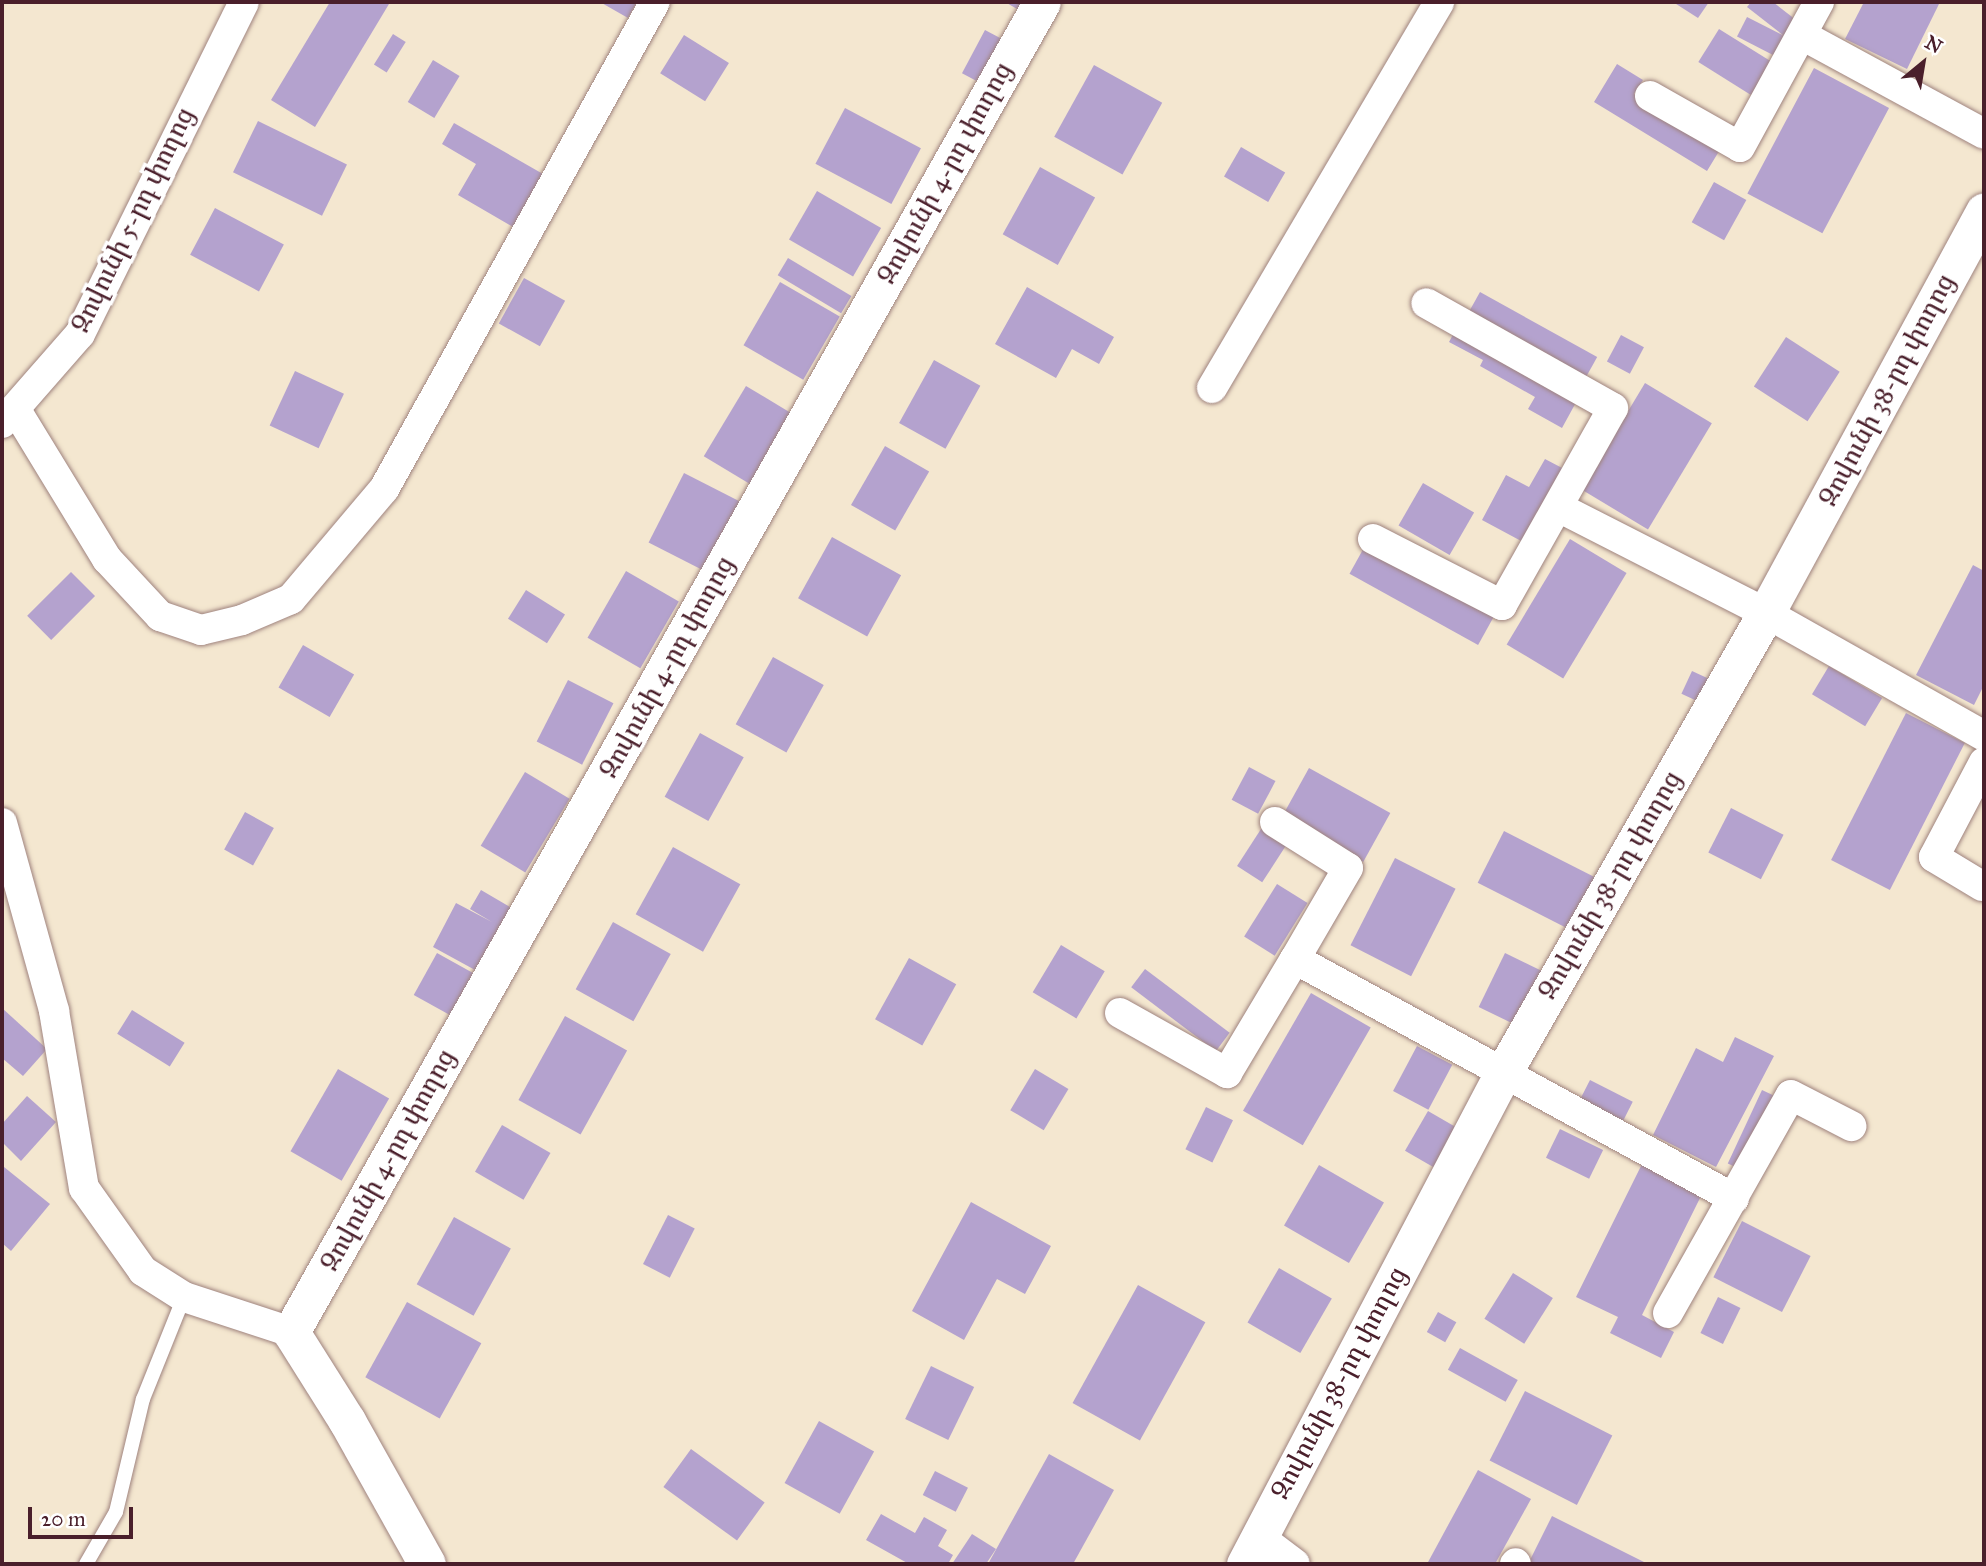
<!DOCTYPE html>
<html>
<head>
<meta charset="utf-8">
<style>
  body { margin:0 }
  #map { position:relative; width:1986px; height:1566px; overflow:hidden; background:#f4e7d0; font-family:"IM FELL Great Primer","Noto Serif Armenian",serif }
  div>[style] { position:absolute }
  .building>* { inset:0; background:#b4a2ce; transform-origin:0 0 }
  .roads { filter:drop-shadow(0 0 2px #9f837e) drop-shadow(0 0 2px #9f837e) }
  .service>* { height:14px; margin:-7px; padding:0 7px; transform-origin:7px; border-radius:7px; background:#fff }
  .minor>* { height:30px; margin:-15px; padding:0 15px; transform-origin:15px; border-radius:15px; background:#fff }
  .tertiary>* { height:37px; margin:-18.5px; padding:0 18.5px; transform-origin:18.5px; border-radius:18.5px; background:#fff }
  span { translate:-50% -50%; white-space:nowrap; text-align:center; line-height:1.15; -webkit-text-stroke:7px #fff; paint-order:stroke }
  .street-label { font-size:26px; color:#4a1f2b }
  .frame { position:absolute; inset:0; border:4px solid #4a1f2b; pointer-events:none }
  .north { position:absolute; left:1888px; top:28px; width:70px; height:70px; -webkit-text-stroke:5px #fff; paint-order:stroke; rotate:30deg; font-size:19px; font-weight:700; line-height:28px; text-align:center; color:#4a1f2b }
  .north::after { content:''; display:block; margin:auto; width:24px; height:32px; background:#4a1f2b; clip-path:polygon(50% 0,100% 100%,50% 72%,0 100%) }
  .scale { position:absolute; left:28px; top:1507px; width:105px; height:32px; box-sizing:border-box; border:4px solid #4a1f2b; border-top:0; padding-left:9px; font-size:21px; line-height:24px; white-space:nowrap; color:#4a1f2b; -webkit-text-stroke:5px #fff; paint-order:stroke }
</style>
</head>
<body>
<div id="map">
  <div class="building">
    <i style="clip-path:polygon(330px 2px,389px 4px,315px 127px,271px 100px)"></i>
    <i style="clip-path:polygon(600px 2px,637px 2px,628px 18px)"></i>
    <i style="clip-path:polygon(1005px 2px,1031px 2px,1024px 13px)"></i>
    <i style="clip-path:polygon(1673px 2px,1709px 2px,1698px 18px)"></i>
    <i style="clip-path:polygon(1751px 2px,1773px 2px,1796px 20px,1784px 36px,1747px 7px)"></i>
    <i style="clip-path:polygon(1864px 2px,1940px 2px,1907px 69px,1845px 39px)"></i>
    <i style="left:1747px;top:17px;width:42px;height:22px;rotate:27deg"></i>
    <i style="left:1719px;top:29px;width:62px;height:39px;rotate:32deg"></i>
    <i style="left:985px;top:30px;width:32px;height:49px;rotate:28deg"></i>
    <i style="left:393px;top:34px;width:15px;height:36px;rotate:32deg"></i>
    <i style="left:684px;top:35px;width:53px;height:45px;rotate:32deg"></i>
    <i style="left:433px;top:60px;width:31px;height:49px;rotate:31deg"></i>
    <i style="clip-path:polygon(1617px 64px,1643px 80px,1634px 94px,1721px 148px,1707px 171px,1594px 102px)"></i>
    <i style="left:1094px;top:65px;width:78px;height:82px;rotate:29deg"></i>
    <i style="left:1814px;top:68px;width:85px;height:142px;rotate:28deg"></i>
    <i style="left:845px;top:108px;width:86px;height:63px;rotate:28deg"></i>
    <i style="left:258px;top:121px;width:99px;height:57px;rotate:26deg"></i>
    <i style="clip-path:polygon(454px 123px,543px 174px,513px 227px,458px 195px,476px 164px,442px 144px)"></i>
    <i style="left:1241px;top:147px;width:51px;height:34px;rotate:30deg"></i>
    <i style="left:1040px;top:167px;width:63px;height:77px;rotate:29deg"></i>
    <i style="left:1714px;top:182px;width:37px;height:46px;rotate:29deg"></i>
    <i style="left:817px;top:191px;width:74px;height:56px;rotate:30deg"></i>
    <i style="left:215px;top:208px;width:78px;height:53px;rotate:28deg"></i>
    <i style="left:788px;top:258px;width:74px;height:20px;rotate:31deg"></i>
    <i style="left:524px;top:278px;width:47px;height:52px;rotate:29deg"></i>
    <i style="left:780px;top:282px;width:69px;height:73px;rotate:30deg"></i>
    <i style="clip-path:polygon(1027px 287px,1114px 337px,1099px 364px,1072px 349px,1056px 378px,995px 344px)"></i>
    <i style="left:1480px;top:292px;width:134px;height:25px;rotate:29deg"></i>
    <i style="clip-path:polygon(1456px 329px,1579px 397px,1562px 428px,1528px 409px,1535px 397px,1480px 366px,1483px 360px,1449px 342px)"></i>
    <i style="left:1621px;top:335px;width:26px;height:30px;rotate:28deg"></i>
    <i style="left:1786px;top:337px;width:64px;height:59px;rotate:33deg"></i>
    <i style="left:934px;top:360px;width:53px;height:72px;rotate:29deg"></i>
    <i style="left:295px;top:371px;width:54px;height:60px;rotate:25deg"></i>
    <i style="left:1645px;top:383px;width:78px;height:124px;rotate:31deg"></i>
    <i style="left:746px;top:386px;width:65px;height:82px;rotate:31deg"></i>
    <i style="left:885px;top:446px;width:51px;height:68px;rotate:30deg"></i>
    <i style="clip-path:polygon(1545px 459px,1564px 469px,1523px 542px,1482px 520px,1506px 475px,1529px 487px)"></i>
    <i style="left:684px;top:473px;width:71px;height:78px;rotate:27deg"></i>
    <i style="left:1423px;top:483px;width:59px;height:49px;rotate:30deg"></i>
    <i style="left:832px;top:537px;width:79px;height:70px;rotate:29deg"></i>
    <i style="left:1570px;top:539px;width:66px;height:123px;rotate:31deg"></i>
    <i style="left:1366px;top:544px;width:147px;height:34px;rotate:29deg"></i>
    <i style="clip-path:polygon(1973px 565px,1984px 571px,1984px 685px,1974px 705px,1916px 675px)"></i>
    <i style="left:626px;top:571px;width:61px;height:77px;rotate:30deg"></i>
    <i style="left:71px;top:572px;width:34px;height:62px;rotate:45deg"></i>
    <i style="left:526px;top:590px;width:46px;height:34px;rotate:32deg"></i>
    <i style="left:303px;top:645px;width:59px;height:49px;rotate:30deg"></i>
    <i style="left:773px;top:657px;width:58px;height:77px;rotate:29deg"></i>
    <i style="left:1829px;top:666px;width:62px;height:33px;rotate:31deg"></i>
    <i style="left:1692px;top:671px;width:31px;height:25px;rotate:25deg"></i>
    <i style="left:568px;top:680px;width:51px;height:69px;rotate:27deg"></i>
    <i style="left:1906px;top:713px;width:66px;height:165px;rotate:27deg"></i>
    <i style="left:700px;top:733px;width:50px;height:73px;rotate:29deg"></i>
    <i style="left:1249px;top:767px;width:30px;height:37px;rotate:28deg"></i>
    <i style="left:1309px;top:768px;width:93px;height:56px;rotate:29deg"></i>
    <i style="left:525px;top:772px;width:52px;height:86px;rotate:31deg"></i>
    <i style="left:1731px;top:808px;width:59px;height:50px;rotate:27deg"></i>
    <i style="left:245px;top:812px;width:33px;height:43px;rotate:29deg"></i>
    <i style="left:1261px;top:829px;width:30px;height:44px;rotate:33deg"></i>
    <i style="left:1504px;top:831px;width:112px;height:58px;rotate:27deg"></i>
    <i style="left:673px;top:847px;width:77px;height:77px;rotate:29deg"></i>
    <i style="left:1395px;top:858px;width:68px;height:98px;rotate:27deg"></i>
    <i style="left:1277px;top:884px;width:36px;height:62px;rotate:32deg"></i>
    <i style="clip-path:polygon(481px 890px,520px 913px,486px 976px,433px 947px,456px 903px,492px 922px,470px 909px)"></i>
    <i style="left:613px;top:922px;width:66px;height:77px;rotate:29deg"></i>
    <i style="left:1061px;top:945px;width:51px;height:55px;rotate:31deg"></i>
    <i style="left:437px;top:953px;width:54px;height:48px;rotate:29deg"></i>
    <i style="left:1505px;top:953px;width:52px;height:60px;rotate:26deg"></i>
    <i style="left:909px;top:958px;width:54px;height:70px;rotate:29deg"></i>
    <i style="left:1145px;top:969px;width:106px;height:23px;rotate:37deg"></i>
    <i style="left:1311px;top:993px;width:69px;height:136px;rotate:30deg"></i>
    <i style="clip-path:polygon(2px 1008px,47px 1049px,23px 1076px,2px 1058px)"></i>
    <i style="left:132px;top:1010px;width:62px;height:28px;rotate:32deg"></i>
    <i style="left:565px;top:1016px;width:71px;height:96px;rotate:29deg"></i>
    <i style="clip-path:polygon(1735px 1037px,1774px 1056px,1716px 1167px,1653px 1135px,1696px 1048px,1723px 1062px)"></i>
    <i style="left:1417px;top:1046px;width:40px;height:51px;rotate:28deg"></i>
    <i style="left:338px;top:1069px;width:59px;height:95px;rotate:30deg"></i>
    <i style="left:1035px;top:1069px;width:39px;height:48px;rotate:31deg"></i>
    <i style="left:1590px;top:1080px;width:48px;height:29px;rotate:27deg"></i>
    <i style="left:1762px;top:1090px;width:17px;height:81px;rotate:25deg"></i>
    <i style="clip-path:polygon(27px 1096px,56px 1122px,21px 1161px,2px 1142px,2px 1124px)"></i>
    <i style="left:1206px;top:1107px;width:30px;height:47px;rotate:26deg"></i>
    <i style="left:1428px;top:1111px;width:39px;height:46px;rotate:30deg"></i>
    <i style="left:502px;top:1125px;width:56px;height:54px;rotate:30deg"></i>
    <i style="left:1560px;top:1129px;width:48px;height:32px;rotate:26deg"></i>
    <i style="clip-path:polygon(1642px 1164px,1702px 1194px,1642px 1315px,1674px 1332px,1661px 1358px,1610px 1333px,1618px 1317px,1576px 1297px)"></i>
    <i style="left:1319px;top:1165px;width:75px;height:70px;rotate:30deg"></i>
    <i style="clip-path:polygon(4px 1167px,50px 1204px,11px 1251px,2px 1243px)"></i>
    <i style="clip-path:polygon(971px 1202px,1051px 1246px,1025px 1294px,997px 1279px,964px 1340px,912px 1311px)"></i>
    <i style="left:668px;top:1215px;width:30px;height:55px;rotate:27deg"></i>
    <i style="left:454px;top:1217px;width:65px;height:77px;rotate:29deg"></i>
    <i style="left:1742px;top:1221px;width:77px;height:63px;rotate:27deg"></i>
    <i style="left:1279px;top:1268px;width:61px;height:63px;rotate:30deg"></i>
    <i style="left:1513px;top:1273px;width:47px;height:54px;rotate:32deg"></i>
    <i style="left:1138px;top:1285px;width:77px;height:135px;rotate:29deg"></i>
    <i style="left:1718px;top:1297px;width:25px;height:40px;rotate:26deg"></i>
    <i style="left:407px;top:1302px;width:85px;height:86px;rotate:29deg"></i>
    <i style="left:1438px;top:1312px;width:21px;height:23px;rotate:29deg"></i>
    <i style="left:1460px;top:1348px;width:66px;height:25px;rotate:29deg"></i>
    <i style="left:931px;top:1366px;width:48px;height:59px;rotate:26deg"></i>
    <i style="left:1525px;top:1391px;width:98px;height:78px;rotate:27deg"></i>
    <i style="left:819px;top:1421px;width:63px;height:71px;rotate:29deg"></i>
    <i style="left:691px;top:1449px;width:91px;height:47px;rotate:36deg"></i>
    <i style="clip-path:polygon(1049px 1454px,1114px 1490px,1073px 1564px,988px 1564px)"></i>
    <i style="clip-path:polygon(1478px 1470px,1531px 1499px,1495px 1564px,1427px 1564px)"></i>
    <i style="left:935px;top:1471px;width:37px;height:27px;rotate:27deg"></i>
    <i style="clip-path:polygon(881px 1514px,915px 1533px,924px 1517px,947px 1530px,938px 1546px,953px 1555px,948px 1564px,909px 1564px,866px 1540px)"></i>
    <i style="clip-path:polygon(1552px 1516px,1648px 1564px,1528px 1564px)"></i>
    <i style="clip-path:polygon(972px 1534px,996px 1549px,986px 1564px,952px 1564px)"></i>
  </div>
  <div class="roads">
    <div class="service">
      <i style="left:86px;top:1564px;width:60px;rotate:-60deg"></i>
      <i style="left:116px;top:1512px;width:116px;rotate:-76.6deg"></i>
      <i style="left:143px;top:1399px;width:110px;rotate:-68.1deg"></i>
    </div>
    <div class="minor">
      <i style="left:1802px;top:35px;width:207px;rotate:28.5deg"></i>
      <i style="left:1650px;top:96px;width:103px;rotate:29.5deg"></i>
      <i style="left:1740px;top:147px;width:165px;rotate:-61.4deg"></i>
      <i style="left:1212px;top:388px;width:448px;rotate:-59.5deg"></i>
      <i style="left:16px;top:410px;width:175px;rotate:58.6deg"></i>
      <i style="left:107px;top:559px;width:78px;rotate:47.1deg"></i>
      <i style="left:160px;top:616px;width:43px;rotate:18.9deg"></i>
      <i style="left:201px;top:630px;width:42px;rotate:-13.7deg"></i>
      <i style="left:242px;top:620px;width:53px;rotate:-23.2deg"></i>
      <i style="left:291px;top:599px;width:144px;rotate:-49.8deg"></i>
      <i style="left:384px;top:489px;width:557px;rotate:-60.91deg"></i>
      <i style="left:2px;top:423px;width:118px;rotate:-48.8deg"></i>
      <i style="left:80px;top:334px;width:370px;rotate:-63.7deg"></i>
      <i style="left:1558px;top:507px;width:233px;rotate:27deg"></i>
      <i style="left:1766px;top:613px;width:250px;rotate:29.4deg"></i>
      <i style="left:1373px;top:539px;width:145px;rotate:27.1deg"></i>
      <i style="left:1502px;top:605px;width:226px;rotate:-60.6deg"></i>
      <i style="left:1613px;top:408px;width:214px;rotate:-150.7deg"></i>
      <i style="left:1275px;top:822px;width:86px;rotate:32.2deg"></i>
      <i style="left:1348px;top:868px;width:105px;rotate:120.2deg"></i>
      <i style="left:1295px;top:959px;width:500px;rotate:28.6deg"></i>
      <i style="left:2px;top:823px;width:195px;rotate:74.5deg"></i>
      <i style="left:54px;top:1011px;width:180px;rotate:80.4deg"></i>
      <i style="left:84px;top:1188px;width:102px;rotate:54.6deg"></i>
      <i style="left:143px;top:1271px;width:49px;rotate:32.4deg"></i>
      <i style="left:184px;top:1297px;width:113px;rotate:18.1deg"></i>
      <i style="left:1982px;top:886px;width:56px;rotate:-148.9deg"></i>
      <i style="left:1934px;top:857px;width:107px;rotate:-62.2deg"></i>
      <i style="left:1120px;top:1013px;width:123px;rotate:29.3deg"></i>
      <i style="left:1227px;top:1073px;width:133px;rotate:-59.2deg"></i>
      <i style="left:1668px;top:1313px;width:250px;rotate:-60.6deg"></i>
      <i style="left:1791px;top:1095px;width:68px;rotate:27.3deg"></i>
      <i style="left:1258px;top:1536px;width:46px;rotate:37.1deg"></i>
      <i style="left:1515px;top:1564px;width:1px;rotate:-45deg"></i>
    </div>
    <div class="tertiary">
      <i style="left:427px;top:1564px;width:164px;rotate:-119.2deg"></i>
      <i style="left:347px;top:1421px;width:105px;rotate:-122.2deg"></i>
      <i style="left:291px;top:1332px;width:1527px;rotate:-60.55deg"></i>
      <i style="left:1245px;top:1564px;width:552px;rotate:-62.28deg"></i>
      <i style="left:1502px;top:1075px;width:532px;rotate:-60.26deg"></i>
      <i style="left:1766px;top:613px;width:457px;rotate:-61.5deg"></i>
    </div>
  </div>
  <div class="street-label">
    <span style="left:945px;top:173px;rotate:-61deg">Զովունի 4-րդ փողոց</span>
    <span style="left:133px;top:220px;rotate:-64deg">Զովունի 5-րդ փողոց</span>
    <span style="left:1887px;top:390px;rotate:-62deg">Զովունի 38-րդ փողոց</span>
    <span style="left:667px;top:667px;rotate:-61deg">Զովունի 4-րդ փողոց</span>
    <span style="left:1610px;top:885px;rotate:-60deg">Զովունի 38-րդ փողոց</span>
    <span style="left:388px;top:1160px;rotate:-61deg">Զովունի 4-րդ փողոց</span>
    <span style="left:1339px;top:1383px;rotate:-62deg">Զովունի 38-րդ փողոց</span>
  </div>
  <div class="frame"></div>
  <div class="north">N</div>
  <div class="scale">20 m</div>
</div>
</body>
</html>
